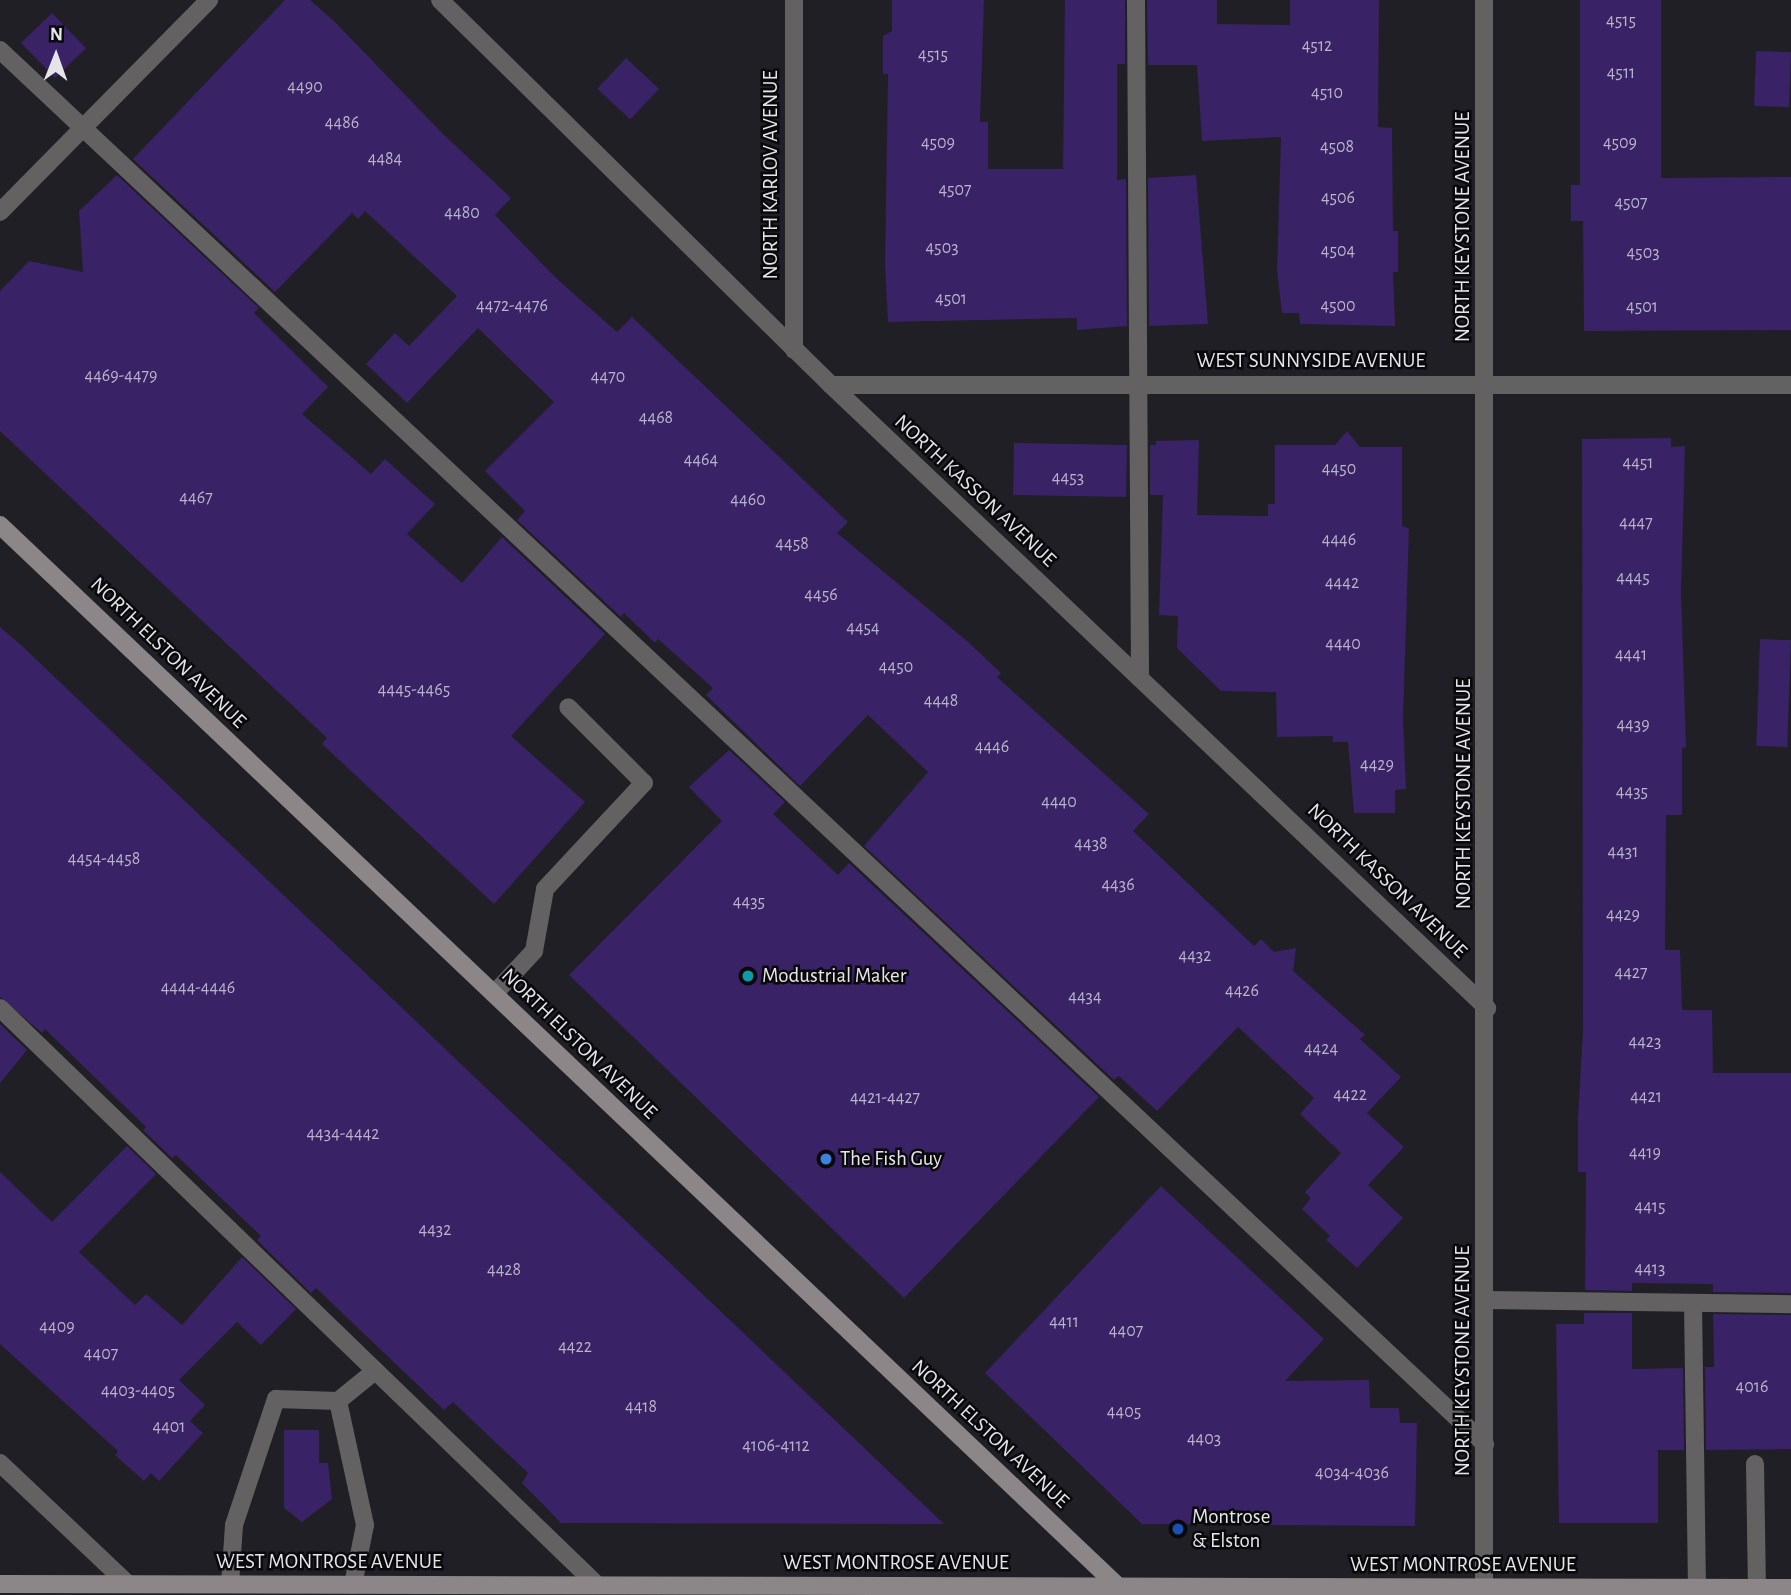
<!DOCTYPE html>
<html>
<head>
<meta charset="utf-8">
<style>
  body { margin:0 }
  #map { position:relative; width:1791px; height:1595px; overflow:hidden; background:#1f1f25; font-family:"Alegreya Sans",sans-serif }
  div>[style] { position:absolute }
  .building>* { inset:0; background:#392266; transform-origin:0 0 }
  .lane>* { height:18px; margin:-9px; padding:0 9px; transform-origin:9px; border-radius:9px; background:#646162 }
  .street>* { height:18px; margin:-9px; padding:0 9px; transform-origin:9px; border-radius:9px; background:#646162 }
  .secondary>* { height:18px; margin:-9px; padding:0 9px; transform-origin:9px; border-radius:9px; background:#8c8689 }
  .dots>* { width:19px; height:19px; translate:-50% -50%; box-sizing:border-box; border:4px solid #09090c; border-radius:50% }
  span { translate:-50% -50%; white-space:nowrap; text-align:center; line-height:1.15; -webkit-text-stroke:5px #09090c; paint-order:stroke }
  .number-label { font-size:18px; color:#b9b4c8 }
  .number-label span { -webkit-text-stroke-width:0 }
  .street-label { font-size:21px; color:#e4e4e9 }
  .poi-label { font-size:21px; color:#e4e4e9 }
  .left { translate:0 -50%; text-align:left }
  .north { position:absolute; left:21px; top:21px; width:70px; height:70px; -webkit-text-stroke:5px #09090c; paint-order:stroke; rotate:1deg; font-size:19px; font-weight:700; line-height:28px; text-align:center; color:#e4e4e9 }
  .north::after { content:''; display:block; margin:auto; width:24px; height:32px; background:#e4e4e9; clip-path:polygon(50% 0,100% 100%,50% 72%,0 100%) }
</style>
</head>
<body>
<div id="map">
  <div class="building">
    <i style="clip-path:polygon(285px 0,310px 0,335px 22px,440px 131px,511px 198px,495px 215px,556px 278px,617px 332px,632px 317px,848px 522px,837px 533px,967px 641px,1001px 673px,997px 677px,1149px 814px,1133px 831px,1254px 946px,1261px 939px,1274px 952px,1296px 948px,1293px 971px,1365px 1035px,1360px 1039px,1401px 1077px,1367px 1113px,1404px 1147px,1368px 1185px,1403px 1218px,1357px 1268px,1326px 1240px,1330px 1236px,1302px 1209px,1311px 1198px,1305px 1192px,1341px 1153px,1300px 1114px,1314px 1098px,1238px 1027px,1157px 1111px,1119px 1076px,1114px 1080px,864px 846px,928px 772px,868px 715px,800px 786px,706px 695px,713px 688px,658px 639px,655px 643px,624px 613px,621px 617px,517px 520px,525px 511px,485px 471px,554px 402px,478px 328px,407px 403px,366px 364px,395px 333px,409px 346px,457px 296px,365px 211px,358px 219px,352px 213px,275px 292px,133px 159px)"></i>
    <i style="clip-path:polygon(892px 0,984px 0,980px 122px,988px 122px,988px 169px,1063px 169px,1065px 0,1125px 0,1125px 64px,1117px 64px,1117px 180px,1126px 179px,1127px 326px,1077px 330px,1077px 318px,888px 322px,885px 266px,888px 74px,883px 74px,883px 36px,892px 31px)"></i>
    <i style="clip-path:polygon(1147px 0,1217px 0,1217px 24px,1290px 25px,1290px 0,1379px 0,1378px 127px,1392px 128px,1393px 231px,1398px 231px,1398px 272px,1393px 272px,1395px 326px,1300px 324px,1299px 313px,1282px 313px,1277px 270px,1281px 137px,1202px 141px,1197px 65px,1148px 65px)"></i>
    <i style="clip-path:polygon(1580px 0,1661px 0,1661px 178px,1791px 177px,1791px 330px,1584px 331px,1583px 221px,1571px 221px,1571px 185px,1580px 185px)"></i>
    <i style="left:52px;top:13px;width:49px;height:43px;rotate:46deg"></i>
    <i style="left:1756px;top:51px;width:35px;height:55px;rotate:2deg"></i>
    <i style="left:626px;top:58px;width:45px;height:42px;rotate:43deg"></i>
    <i style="clip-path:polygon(117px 175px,259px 308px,254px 313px,328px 387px,302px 414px,371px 474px,385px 459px,435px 504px,407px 534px,462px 583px,502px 537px,605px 634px,511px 736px,585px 802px,494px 904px,322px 744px,327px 738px,0 431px,0 291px,29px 261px,83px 272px,79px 211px)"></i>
    <i style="clip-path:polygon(1196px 175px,1208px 324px,1149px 326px,1148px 178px)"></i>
    <i style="clip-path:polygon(1347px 431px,1360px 447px,1402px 447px,1402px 526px,1409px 529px,1403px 718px,1406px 789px,1395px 790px,1395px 813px,1354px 813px,1348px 742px,1333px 742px,1333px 736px,1277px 737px,1276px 692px,1221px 691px,1177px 648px,1178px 616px,1159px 615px,1163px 495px,1150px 495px,1150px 445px,1156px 445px,1156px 441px,1199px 440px,1197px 515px,1268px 516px,1268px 504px,1275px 504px,1275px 445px,1335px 445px)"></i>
    <i style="clip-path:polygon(1671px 438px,1671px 447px,1685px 446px,1681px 593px,1686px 747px,1682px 748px,1682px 815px,1666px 815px,1665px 950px,1680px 950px,1682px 1010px,1712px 1010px,1713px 1073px,1791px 1073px,1791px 1293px,1713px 1292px,1713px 1284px,1632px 1283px,1632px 1291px,1585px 1290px,1586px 1172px,1578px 1172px,1578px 1116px,1583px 1031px,1582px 439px)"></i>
    <i style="left:1014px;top:443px;width:113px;height:52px;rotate:1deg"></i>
    <i style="clip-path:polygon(0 627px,21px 645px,944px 1524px,561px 1523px,522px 1483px,528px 1473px,453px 1402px,444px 1410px,316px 1288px,311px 1293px,257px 1240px,261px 1236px,176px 1155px,172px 1158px,143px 1130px,146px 1127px,45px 1029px,42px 1033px,0 997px)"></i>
    <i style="left:1760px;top:639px;width:31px;height:107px;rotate:2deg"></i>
    <i style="clip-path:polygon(729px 750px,785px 802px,773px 814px,838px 875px,849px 863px,1099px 1097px,904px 1298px,569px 975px,722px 821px,689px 787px)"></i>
    <i style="clip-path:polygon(0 1024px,27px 1050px,0 1083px)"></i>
    <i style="clip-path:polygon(127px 1146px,156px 1174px,79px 1252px,135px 1305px,146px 1294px,182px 1325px,242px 1257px,296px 1309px,261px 1345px,237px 1322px,179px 1380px,205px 1405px,190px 1421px,203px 1433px,159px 1481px,151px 1473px,144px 1481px,115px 1455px,118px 1451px,0 1344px,0 1172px,52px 1222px)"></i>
    <i style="clip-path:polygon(1161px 1186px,1324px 1339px,1285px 1381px,1369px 1380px,1370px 1408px,1399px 1408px,1400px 1423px,1417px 1423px,1415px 1526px,1142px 1524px,985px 1373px)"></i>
    <i style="clip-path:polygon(1584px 1313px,1632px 1313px,1632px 1369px,1683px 1368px,1684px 1450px,1658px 1450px,1658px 1523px,1559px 1523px,1556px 1324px,1584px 1324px)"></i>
    <i style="clip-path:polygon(1713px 1314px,1791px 1315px,1791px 1449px,1706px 1450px,1705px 1367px,1714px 1367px)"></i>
    <i style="clip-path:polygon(284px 1430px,319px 1430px,319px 1463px,328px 1463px,332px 1499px,302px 1522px,284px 1508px)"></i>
  </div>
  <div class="lane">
    <i style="left:1136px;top:0;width:678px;rotate:89.66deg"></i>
    <i style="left:0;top:50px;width:2037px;rotate:43.19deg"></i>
    <i style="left:494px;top:994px;width:59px;rotate:-47.1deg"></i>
    <i style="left:534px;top:951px;width:63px;rotate:-79.9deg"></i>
    <i style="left:545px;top:889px;width:145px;rotate:-47deg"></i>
    <i style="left:644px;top:783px;width:107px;rotate:-135deg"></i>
    <i style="left:0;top:1008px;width:830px;rotate:44.02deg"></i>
    <i style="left:1486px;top:1300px;width:305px;rotate:0.8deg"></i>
    <i style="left:1693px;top:1303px;width:285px;rotate:89.2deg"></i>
    <i style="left:338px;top:1401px;width:48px;rotate:-39deg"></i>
    <i style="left:1755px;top:1464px;width:124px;rotate:89.1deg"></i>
    <i style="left:230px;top:1584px;width:59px;rotate:-86.1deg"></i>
    <i style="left:234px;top:1525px;width:133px;rotate:-71.6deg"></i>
    <i style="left:276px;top:1399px;width:62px;rotate:1.8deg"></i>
    <i style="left:338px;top:1401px;width:127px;rotate:77.7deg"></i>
    <i style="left:365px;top:1525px;width:61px;rotate:101.3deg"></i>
  </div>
  <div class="street">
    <i style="left:440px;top:0;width:549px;rotate:44.56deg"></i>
    <i style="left:831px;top:385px;width:905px;rotate:43.52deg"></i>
    <i style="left:794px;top:0;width:350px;rotate:90deg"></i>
    <i style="left:1484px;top:0;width:1588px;rotate:90deg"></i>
    <i style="left:0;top:212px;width:298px;rotate:-45.4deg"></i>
    <i style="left:831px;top:385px;width:960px"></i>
    <i style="left:0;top:1463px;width:176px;rotate:43.4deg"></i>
  </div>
  <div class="secondary">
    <i style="left:0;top:525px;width:1547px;rotate:43.51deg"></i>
    <i style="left:0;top:1584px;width:1791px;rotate:0.13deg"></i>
  </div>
  <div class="dots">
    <i style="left:748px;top:976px;background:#0f9aa8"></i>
    <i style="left:826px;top:1159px;background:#3f7fe0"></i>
    <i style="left:1178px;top:1529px;background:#1a4fb4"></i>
  </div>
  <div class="number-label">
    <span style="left:1621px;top:21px">4515</span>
    <span style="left:1317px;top:46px">4512</span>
    <span style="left:933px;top:55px">4515</span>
    <span style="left:1621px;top:73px">4511</span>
    <span style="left:305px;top:87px">4490</span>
    <span style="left:1327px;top:93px">4510</span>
    <span style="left:342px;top:123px">4486</span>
    <span style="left:938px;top:143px">4509</span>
    <span style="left:1620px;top:143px">4509</span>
    <span style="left:1337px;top:147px">4508</span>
    <span style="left:385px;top:159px">4484</span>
    <span style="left:955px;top:190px">4507</span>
    <span style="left:1338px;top:198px">4506</span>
    <span style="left:1631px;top:203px">4507</span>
    <span style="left:462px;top:213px">4480</span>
    <span style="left:942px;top:248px">4503</span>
    <span style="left:1338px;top:251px">4504</span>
    <span style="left:1643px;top:253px">4503</span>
    <span style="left:951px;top:299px">4501</span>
    <span style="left:512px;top:306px">4472-4476</span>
    <span style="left:1338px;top:306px">4500</span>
    <span style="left:1642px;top:307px">4501</span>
    <span style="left:121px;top:376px">4469-4479</span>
    <span style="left:608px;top:377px">4470</span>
    <span style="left:656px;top:418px">4468</span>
    <span style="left:701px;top:460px">4464</span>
    <span style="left:1638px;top:463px">4451</span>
    <span style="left:1339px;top:469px">4450</span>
    <span style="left:1068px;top:478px">4453</span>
    <span style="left:196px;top:498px">4467</span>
    <span style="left:748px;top:500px">4460</span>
    <span style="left:1636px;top:523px">4447</span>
    <span style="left:1339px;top:540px">4446</span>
    <span style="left:792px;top:544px">4458</span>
    <span style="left:1633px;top:578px">4445</span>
    <span style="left:1342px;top:583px">4442</span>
    <span style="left:821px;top:595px">4456</span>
    <span style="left:863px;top:628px">4454</span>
    <span style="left:1343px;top:644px">4440</span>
    <span style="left:1631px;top:655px">4441</span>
    <span style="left:896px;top:667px">4450</span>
    <span style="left:414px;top:690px">4445-4465</span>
    <span style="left:941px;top:701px">4448</span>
    <span style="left:1633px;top:725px">4439</span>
    <span style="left:992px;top:747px">4446</span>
    <span style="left:1377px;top:765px">4429</span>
    <span style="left:1632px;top:792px">4435</span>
    <span style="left:1059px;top:802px">4440</span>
    <span style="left:1091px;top:844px">4438</span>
    <span style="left:1623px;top:852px">4431</span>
    <span style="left:104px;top:859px">4454-4458</span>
    <span style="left:1118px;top:885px">4436</span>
    <span style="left:749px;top:902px">4435</span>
    <span style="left:1623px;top:915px">4429</span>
    <span style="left:1195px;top:956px">4432</span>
    <span style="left:1631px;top:973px">4427</span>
    <span style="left:198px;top:988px">4444-4446</span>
    <span style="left:1242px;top:991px">4426</span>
    <span style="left:1085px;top:997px">4434</span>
    <span style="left:1645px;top:1042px">4423</span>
    <span style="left:1321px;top:1049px">4424</span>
    <span style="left:1350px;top:1095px">4422</span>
    <span style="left:1646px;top:1097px">4421</span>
    <span style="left:885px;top:1098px">4421-4427</span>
    <span style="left:343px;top:1134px">4434-4442</span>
    <span style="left:1645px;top:1153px">4419</span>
    <span style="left:1650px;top:1207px">4415</span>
    <span style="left:435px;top:1230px">4432</span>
    <span style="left:1650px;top:1269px">4413</span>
    <span style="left:504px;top:1270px">4428</span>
    <span style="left:1064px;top:1322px">4411</span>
    <span style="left:57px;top:1327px">4409</span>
    <span style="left:1126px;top:1331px">4407</span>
    <span style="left:575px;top:1347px">4422</span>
    <span style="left:101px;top:1354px">4407</span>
    <span style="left:1752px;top:1387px">4016</span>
    <span style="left:138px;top:1391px">4403-4405</span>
    <span style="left:641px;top:1407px">4418</span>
    <span style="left:1124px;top:1412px">4405</span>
    <span style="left:169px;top:1427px">4401</span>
    <span style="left:1204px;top:1439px">4403</span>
    <span style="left:776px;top:1446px">4106-4112</span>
    <span style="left:1352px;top:1473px">4034-4036</span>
  </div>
  <div class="street-label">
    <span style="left:771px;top:175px;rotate:-90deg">NORTH KARLOV AVENUE</span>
    <span style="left:1463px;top:227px;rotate:-90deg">NORTH KEYSTONE AVENUE</span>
    <span style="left:1311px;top:361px">WEST SUNNYSIDE AVENUE</span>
    <span style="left:975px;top:491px;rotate:43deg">NORTH KASSON AVENUE</span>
    <span style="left:168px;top:653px;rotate:44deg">NORTH ELSTON AVENUE</span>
    <span style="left:1464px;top:794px;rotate:-90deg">NORTH KEYSTONE AVENUE</span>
    <span style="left:1387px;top:881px;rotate:44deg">NORTH KASSON AVENUE</span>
    <span style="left:579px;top:1044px;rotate:44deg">NORTH ELSTON AVENUE</span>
    <span style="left:1463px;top:1361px;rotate:-90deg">NORTH KEYSTONE AVENUE</span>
    <span style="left:990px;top:1434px;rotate:43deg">NORTH ELSTON AVENUE</span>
    <span style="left:329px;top:1562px">WEST MONTROSE AVENUE</span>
    <span style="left:896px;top:1563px">WEST MONTROSE AVENUE</span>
    <span style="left:1463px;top:1565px">WEST MONTROSE AVENUE</span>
  </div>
  <div class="poi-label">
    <span class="left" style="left:762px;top:976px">Modustrial Maker</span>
    <span class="left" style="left:840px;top:1159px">The Fish Guy</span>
    <span class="left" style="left:1192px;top:1529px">Montrose<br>&amp; Elston</span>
  </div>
  <div class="north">N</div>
</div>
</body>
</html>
